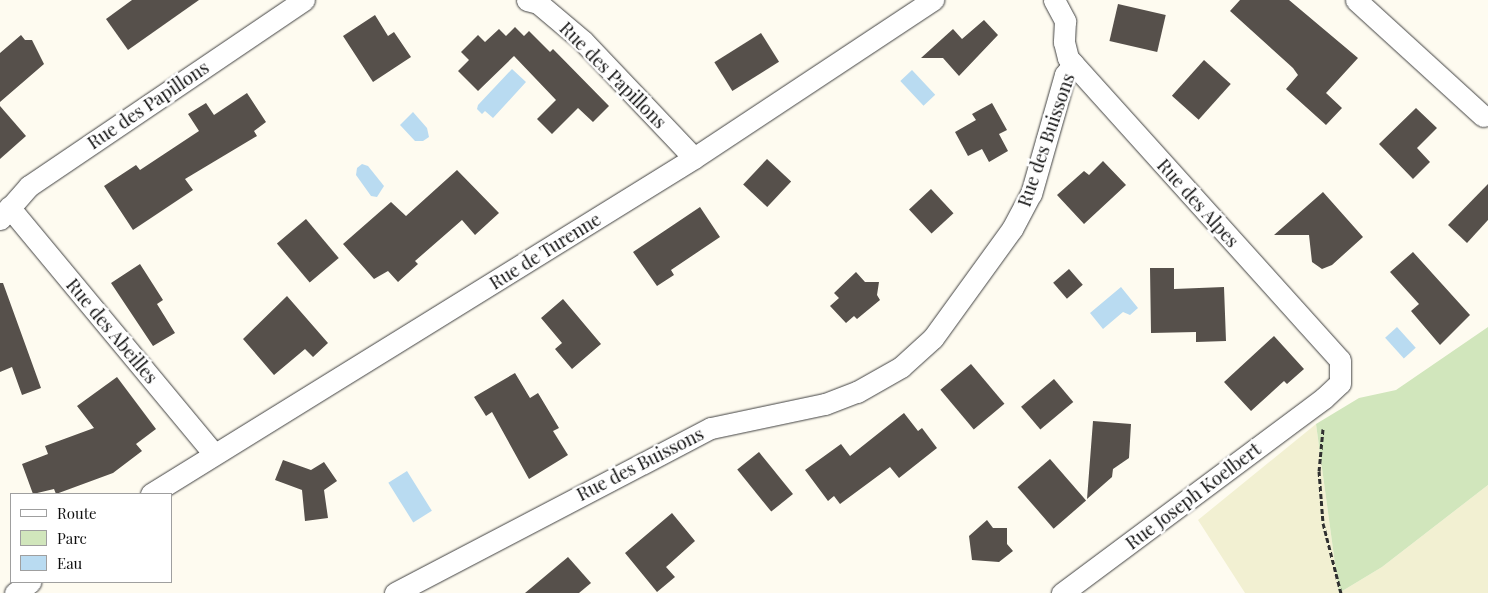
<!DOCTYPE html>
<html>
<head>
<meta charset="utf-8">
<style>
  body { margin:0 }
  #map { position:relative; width:1488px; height:593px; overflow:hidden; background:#fefbf0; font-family:"Playfair Display",serif }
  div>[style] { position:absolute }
  .farmland>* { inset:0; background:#f2f0d2 }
  .green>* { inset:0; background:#d1e6bc }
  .water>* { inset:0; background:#b9dbf1; transform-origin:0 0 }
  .building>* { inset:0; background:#56504b; transform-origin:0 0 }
  .path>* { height:3px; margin-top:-1.5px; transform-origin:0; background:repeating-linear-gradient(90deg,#303030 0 5px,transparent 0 7.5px) }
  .roads { filter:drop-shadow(0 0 1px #414141) drop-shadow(0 0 1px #414141) }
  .street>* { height:21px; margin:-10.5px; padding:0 10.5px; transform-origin:10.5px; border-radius:10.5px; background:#fff }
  span { translate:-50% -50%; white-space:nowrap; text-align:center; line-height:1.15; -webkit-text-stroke:5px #fff; paint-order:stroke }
  .street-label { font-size:18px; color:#0e0e0e }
  .legend { position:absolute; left:10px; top:493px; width:162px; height:90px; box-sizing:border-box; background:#fff; border:1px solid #9f9f9f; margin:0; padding:6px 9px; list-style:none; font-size:15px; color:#0e0e0e }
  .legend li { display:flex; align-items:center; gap:10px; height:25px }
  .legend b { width:25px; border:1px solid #9f9f9f }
</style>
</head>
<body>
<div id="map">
  <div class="farmland">
    <i style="clip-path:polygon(1316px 424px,1339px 593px,1382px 567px,1488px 485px,1488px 593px,1245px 593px,1198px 520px)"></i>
  </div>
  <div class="green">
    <i style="clip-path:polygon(1488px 327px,1488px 485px,1382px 567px,1339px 593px,1316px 424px,1359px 398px,1396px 390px)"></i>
  </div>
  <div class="water">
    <i style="clip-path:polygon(512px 69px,526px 82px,493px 118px,485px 111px,482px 114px,477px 109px,478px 105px)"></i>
    <i style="left:912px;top:70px;width:34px;height:16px;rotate:47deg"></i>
    <i style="clip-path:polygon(413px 112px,427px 128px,429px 137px,423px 141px,415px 141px,400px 125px)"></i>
    <i style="clip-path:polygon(362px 164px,368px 166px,384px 186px,377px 197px,371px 196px,356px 175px,357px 168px)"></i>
    <i style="clip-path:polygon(1121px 287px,1138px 308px,1130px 315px,1123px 312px,1103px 329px,1090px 313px)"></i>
    <i style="left:1397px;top:327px;width:28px;height:16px;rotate:48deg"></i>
    <i style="left:407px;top:471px;width:47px;height:22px;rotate:58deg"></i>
  </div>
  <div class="building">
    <i style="clip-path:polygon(132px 0,199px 0,128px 50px,106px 19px)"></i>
    <i style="clip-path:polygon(1240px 0,1289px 0,1358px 58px,1326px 93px,1342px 108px,1326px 125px,1286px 89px,1298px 75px,1293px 68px,1230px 11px)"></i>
    <i style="left:1118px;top:4px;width:49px;height:38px;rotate:13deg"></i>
    <i style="clip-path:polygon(375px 15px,388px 36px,394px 32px,411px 57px,373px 82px,343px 36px)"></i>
    <i style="clip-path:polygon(984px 20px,998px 35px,959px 76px,943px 58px,921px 58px,953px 29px,962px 39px)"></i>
    <i style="clip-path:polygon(515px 27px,524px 36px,529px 31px,550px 52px,553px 49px,609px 106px,593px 122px,578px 108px,552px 134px,537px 119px,556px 100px,514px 56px,478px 91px,458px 71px,469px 60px,461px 52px,478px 35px,485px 42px,499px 29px,506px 36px)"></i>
    <i style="left:761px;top:33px;width:34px;height:55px;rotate:58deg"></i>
    <i style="clip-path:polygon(21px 35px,25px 40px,32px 40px,44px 64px,0 102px,0 53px)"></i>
    <i style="left:1204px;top:60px;width:36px;height:48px;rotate:42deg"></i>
    <i style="clip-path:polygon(247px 93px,266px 122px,254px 131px,257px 136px,185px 179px,193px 190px,133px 230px,104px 186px,136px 165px,140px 170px,199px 131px,188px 114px,206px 103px,214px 115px)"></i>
    <i style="clip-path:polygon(992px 103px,1007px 130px,999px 134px,1008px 151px,989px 162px,982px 149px,968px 156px,955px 132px,976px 120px,972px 114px)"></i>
    <i style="clip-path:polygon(0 106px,26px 136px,0 159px)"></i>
    <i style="clip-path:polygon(1416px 108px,1437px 128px,1417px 148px,1430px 162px,1413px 179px,1379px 144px)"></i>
    <i style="left:767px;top:159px;width:33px;height:35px;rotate:43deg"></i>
    <i style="clip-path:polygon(1103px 161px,1126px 185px,1084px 224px,1057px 195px,1084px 171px,1089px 175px)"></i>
    <i style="clip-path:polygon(457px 170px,499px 213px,475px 235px,462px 220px,415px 261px,418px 264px,398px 282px,388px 271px,374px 279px,343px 244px,391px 202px,406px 216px)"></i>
    <i style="clip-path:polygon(1488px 184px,1488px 220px,1467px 243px,1448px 225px)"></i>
    <i style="left:931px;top:189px;width:33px;height:30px;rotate:47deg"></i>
    <i style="clip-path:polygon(1323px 192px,1363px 237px,1332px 265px,1322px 269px,1312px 262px,1309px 235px,1274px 235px)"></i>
    <i style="clip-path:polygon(700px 207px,720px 237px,671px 270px,674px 275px,657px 286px,633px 252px)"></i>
    <i style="left:306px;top:219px;width:51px;height:38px;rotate:50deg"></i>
    <i style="clip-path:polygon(1413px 252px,1470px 315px,1440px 345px,1411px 311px,1419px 304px,1390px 272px)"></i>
    <i style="clip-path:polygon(140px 264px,163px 300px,157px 304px,175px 333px,153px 346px,111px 283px)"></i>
    <i style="clip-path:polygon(1150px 268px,1174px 268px,1174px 289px,1224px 287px,1226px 341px,1196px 342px,1196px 332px,1151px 333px)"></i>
    <i style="left:1069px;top:269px;width:21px;height:21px;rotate:49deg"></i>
    <i style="clip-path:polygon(856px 272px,865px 282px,879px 282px,877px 295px,880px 300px,857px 319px,854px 316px,846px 323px,830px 306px,839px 298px,834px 293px)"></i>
    <i style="clip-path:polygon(0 283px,3px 283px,41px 388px,22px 395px,12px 367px,0 372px)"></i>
    <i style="clip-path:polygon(287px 296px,328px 343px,313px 357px,305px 349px,274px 375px,243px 339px)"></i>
    <i style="clip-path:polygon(563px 299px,601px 344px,572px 369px,555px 349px,562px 343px,541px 318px)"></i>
    <i style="clip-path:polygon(1274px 336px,1304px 369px,1287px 384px,1284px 381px,1251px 411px,1224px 382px)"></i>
    <i style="left:971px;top:364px;width:52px;height:40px;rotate:50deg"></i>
    <i style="clip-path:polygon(515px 373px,530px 398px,538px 393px,559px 428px,553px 431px,568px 455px,529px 479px,492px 412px,486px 416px,474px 397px)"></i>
    <i style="clip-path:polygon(117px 377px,156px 429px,136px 444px,142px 451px,113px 473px,56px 494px,54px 489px,33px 494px,22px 464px,48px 454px,45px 446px,94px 428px,77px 406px)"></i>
    <i style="left:1054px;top:379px;width:30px;height:43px;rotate:50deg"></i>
    <i style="clip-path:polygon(904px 413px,918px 431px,922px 428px,937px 448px,899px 478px,890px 467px,840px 504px,834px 496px,828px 501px,805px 470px,841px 444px,850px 456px)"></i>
    <i style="clip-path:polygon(1093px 421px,1131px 424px,1129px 458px,1113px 469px,1112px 477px,1087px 499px)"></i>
    <i style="left:759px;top:452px;width:54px;height:28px;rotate:51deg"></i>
    <i style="left:1050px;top:459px;width:55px;height:43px;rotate:49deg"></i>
    <i style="clip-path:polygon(283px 460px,311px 470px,324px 462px,337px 481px,324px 490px,328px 518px,305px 521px,302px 490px,275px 480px)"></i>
    <i style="clip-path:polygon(672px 513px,695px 541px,666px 567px,675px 577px,657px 592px,625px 553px)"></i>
    <i style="clip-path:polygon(987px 520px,993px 528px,1007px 528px,1007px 544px,1013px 551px,999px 562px,972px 560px,969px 536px)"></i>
    <i style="clip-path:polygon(568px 557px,591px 583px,579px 593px,525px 593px)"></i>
  </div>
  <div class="path">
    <i style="left:1323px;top:429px;width:42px;rotate:95.4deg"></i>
    <i style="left:1319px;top:471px;width:52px;rotate:85.6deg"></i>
    <i style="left:1323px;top:523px;width:72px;rotate:75.6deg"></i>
  </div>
  <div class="roads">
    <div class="street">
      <i style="left:527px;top:0;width:11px;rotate:15deg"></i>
      <i style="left:538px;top:3px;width:59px;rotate:40.2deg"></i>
      <i style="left:583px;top:41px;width:161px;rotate:46.5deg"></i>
      <i style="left:1054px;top:0;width:24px;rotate:62deg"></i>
      <i style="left:1065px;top:21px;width:21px;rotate:93deg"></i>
      <i style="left:1064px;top:42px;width:16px;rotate:76deg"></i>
      <i style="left:1068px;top:58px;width:406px;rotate:48deg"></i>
      <i style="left:1340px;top:360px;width:23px;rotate:90deg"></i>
      <i style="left:1340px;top:383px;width:22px;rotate:137deg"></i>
      <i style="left:1324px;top:398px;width:327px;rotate:143.3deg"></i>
      <i style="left:1356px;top:0;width:172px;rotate:42.4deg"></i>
      <i style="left:9px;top:207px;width:321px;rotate:50.3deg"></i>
      <i style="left:0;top:219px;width:44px;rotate:-48.7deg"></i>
      <i style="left:29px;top:186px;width:332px;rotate:-34.1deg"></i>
      <i style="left:151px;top:494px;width:639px;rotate:-31.75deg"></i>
      <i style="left:694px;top:158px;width:287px;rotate:-33.5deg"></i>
      <i style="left:15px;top:593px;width:19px;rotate:-36deg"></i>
      <i style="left:395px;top:593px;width:356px;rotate:-27.6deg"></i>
      <i style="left:711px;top:428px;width:116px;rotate:-11.9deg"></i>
      <i style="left:825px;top:404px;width:34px;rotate:-21deg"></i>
      <i style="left:857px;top:392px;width:51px;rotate:-29.6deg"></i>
      <i style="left:901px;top:367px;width:43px;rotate:-42.2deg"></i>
      <i style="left:933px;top:338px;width:135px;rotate:-54.1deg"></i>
      <i style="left:1012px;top:229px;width:40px;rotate:-62deg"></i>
      <i style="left:1031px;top:194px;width:124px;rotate:-74.1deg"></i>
      <i style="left:1065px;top:75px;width:14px;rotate:-54deg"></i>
    </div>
  </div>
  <div class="street-label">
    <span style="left:613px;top:75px;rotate:45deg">Rue des Papillons</span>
    <span style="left:148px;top:105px;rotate:-34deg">Rue des Papillons</span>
    <span style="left:1046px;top:140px;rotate:-71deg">Rue des Buissons</span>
    <span style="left:1198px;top:203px;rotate:48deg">Rue des Alpes</span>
    <span style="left:545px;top:251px;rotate:-32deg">Rue de Turenne</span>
    <span style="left:112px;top:331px;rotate:50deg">Rue des Abeilles</span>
    <span style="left:640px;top:464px;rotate:-27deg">Rue des Buissons</span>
    <span style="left:1193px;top:496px;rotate:-37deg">Rue Joseph Koelbert</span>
  </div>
  <ul class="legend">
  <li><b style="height:6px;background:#fff"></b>Route</li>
  <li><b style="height:14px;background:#d1e6bc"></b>Parc</li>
  <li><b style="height:14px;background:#b9dbf1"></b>Eau</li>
  </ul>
</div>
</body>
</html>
